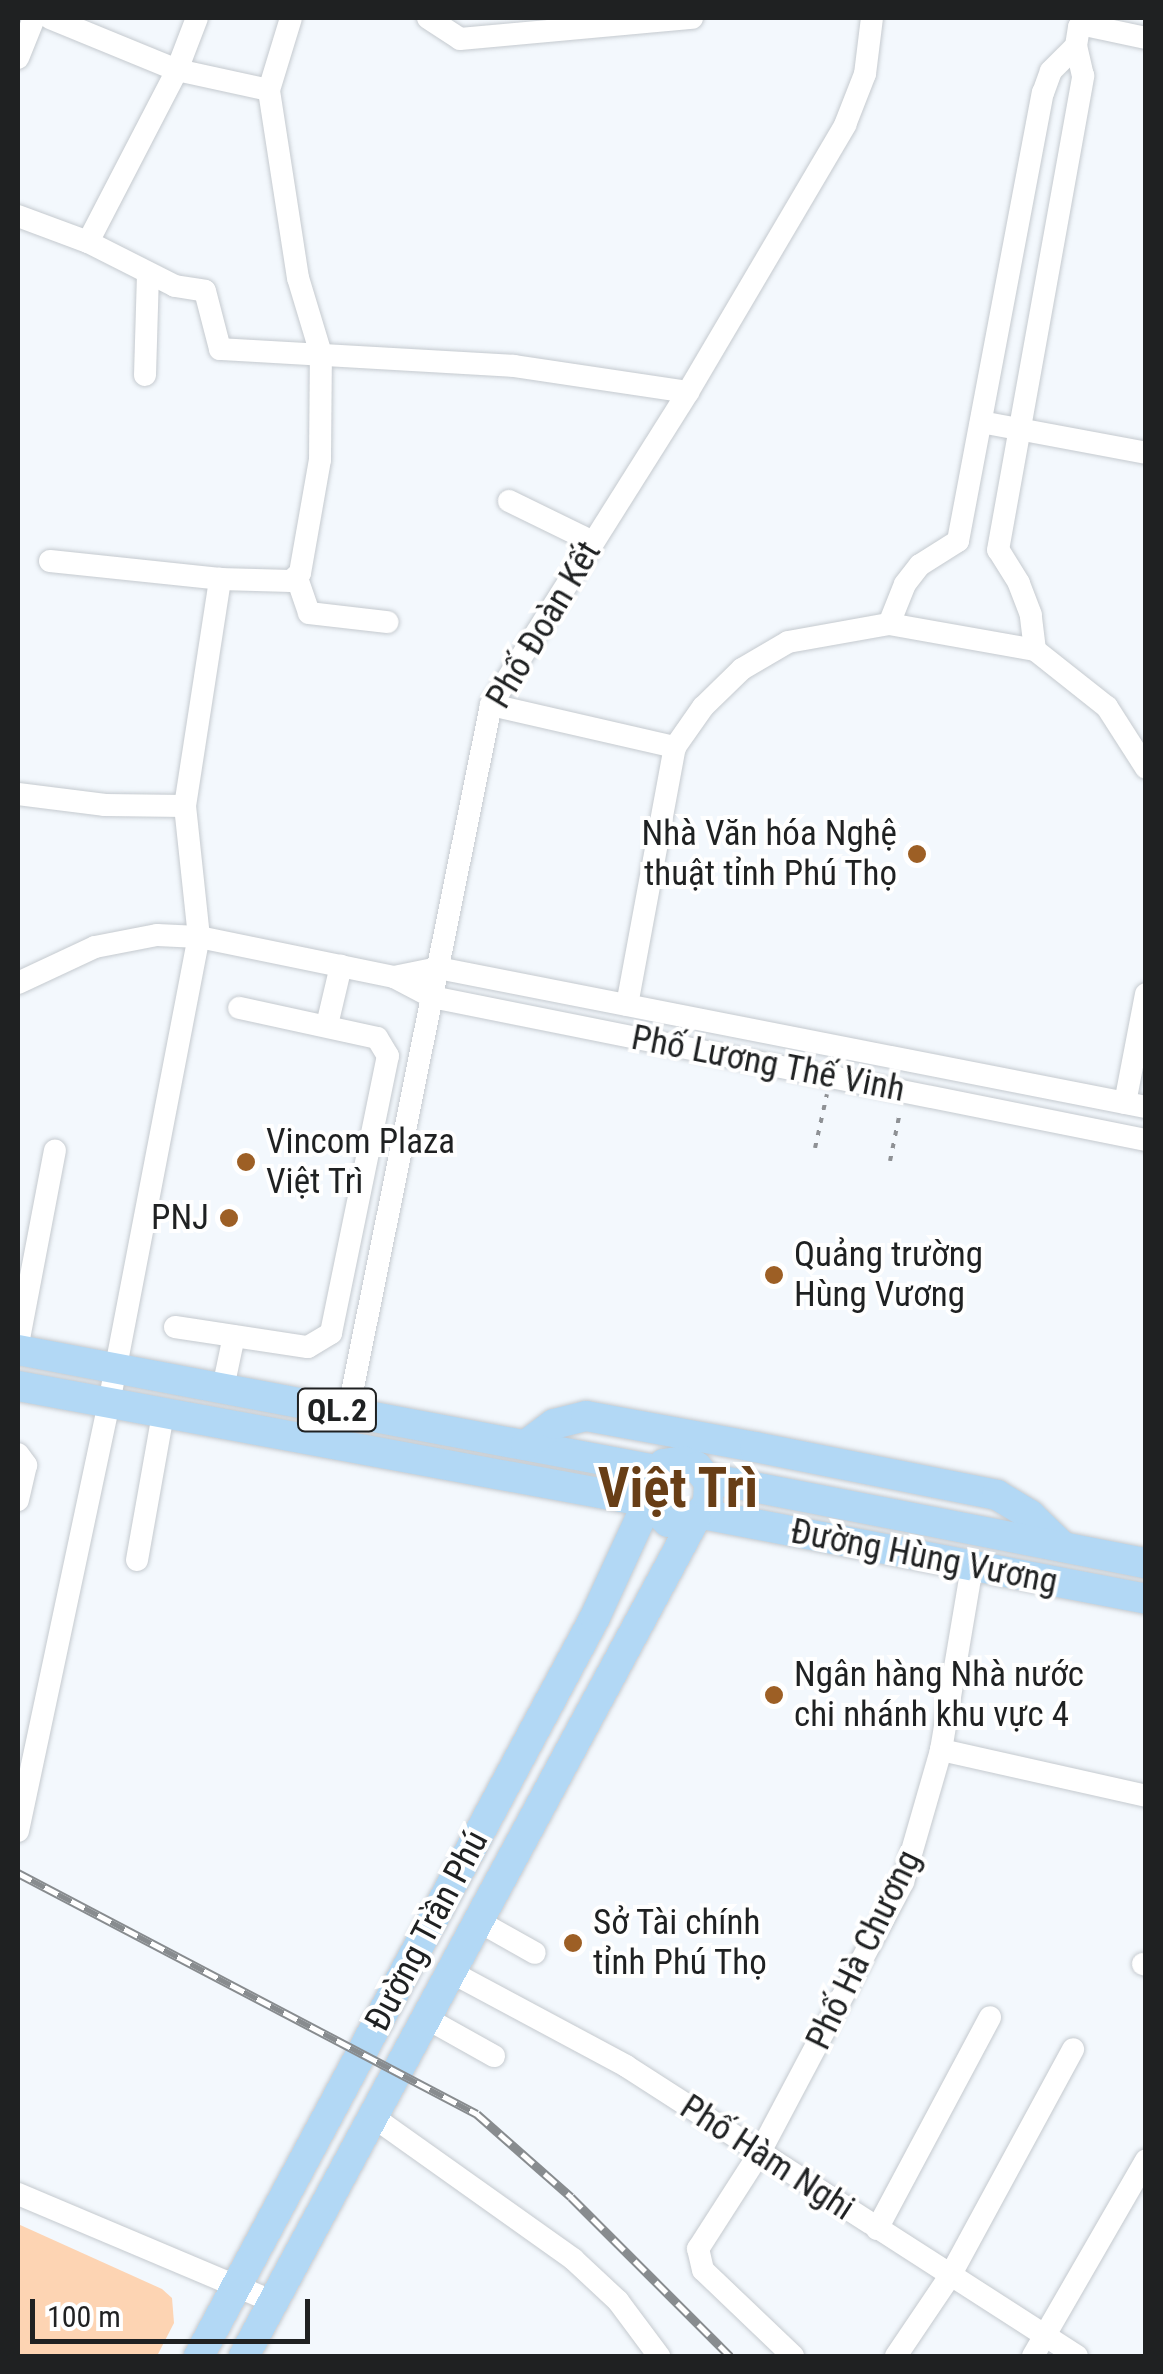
<!DOCTYPE html>
<html>
<head>
<meta charset="utf-8">
<style>
  body { margin:0 }
  #map { position:relative; width:1163px; height:2374px; overflow:hidden; background:#f3f8fd; font-family:"Roboto Condensed",sans-serif }
  div>[style] { position:absolute }
  .green>* { inset:0; background:#fdd4b3 }
  .path>* { height:4px; margin-top:-2px; transform-origin:0; background:repeating-linear-gradient(90deg,#8e9195 0 5px,transparent 0 13px) }
  .roads { filter:drop-shadow(0 0 2px #c5cacf) drop-shadow(0 0 2px #c5cacf) }
  .minor>* { height:22px; margin:-11px; padding:0 11px; transform-origin:11px; border-radius:11px; background:#fff }
  .major>* { height:30px; margin:-15px; padding:0 15px; transform-origin:15px; border-radius:15px; background:#b2d8f5 }
  .rail>* { height:9px; margin-top:-4.5px; transform-origin:0; background:repeating-linear-gradient(90deg,#fff 0 15px,#888c8f 0 30px); box-sizing:border-box; border-block:2px solid #888c8f }
  .dots>* { width:28px; height:28px; translate:-50% -50%; box-sizing:border-box; border:5px solid #fff; border-radius:50% }
  span { translate:-50% -50%; white-space:nowrap; text-align:center; line-height:1.15; -webkit-text-stroke:8px #fff; paint-order:stroke }
  .shield-label span { padding:2px 8px; background:#fff; border:2px solid; border-radius:8px; -webkit-text-stroke-width:0 }
  .shield-label { font-size:32px; color:#1f2122; font-weight:700 }
  .street-label { font-size:35px; color:#1f2122 }
  .poi-label { font-size:35px; color:#1f2122 }
  .right { translate:-100% -50%; text-align:right }
  .left { translate:0 -50%; text-align:left }
  .town-label { font-size:55px; color:#683e16; font-weight:700 }
  .frame { position:absolute; inset:0; border:20px solid #1f2122; pointer-events:none }
  .scale { position:absolute; left:30px; top:2299px; width:280px; height:45px; box-sizing:border-box; border:5px solid #1f2122; border-top:0; padding-left:12px; font-size:30px; line-height:35px; white-space:nowrap; color:#1f2122; -webkit-text-stroke:8px #fff; paint-order:stroke }
</style>
</head>
<body>
<div id="map">
  <div class="green">
    <i style="clip-path:polygon(18px 2224px,162px 2289px,172px 2298px,174px 2323px,157px 2356px,18px 2356px)"></i>
  </div>
  <div class="path">
    <i style="left:815px;top:1148px;width:55px;rotate:-77.5deg"></i>
    <i style="left:890px;top:1161px;width:50px;rotate:-78.5deg"></i>
  </div>
  <div class="roads">
    <div class="minor">
      <i style="left:50px;top:18px;width:137px;rotate:22.3deg"></i>
      <i style="left:177px;top:70px;width:94px;rotate:12.3deg"></i>
      <i style="left:428px;top:18px;width:38px;rotate:33deg"></i>
      <i style="left:460px;top:39px;width:233px;rotate:-5.2deg"></i>
      <i style="left:18px;top:58px;width:43px;rotate:-68.2deg"></i>
      <i style="left:18px;top:216px;width:75px;rotate:20.4deg"></i>
      <i style="left:88px;top:242px;width:97px;rotate:26.8deg"></i>
      <i style="left:175px;top:286px;width:30px;rotate:9deg"></i>
      <i style="left:205px;top:291px;width:60px;rotate:75.5deg"></i>
      <i style="left:220px;top:349px;width:294px;rotate:3.3deg"></i>
      <i style="left:514px;top:366px;width:176px;rotate:8.5deg"></i>
      <i style="left:88px;top:242px;width:194px;rotate:-62.6deg"></i>
      <i style="left:177px;top:70px;width:56px;rotate:-69deg"></i>
      <i style="left:145px;top:375px;width:102px;rotate:-88.3deg"></i>
      <i style="left:981px;top:422px;width:168px;rotate:10.6deg"></i>
      <i style="left:509px;top:501px;width:93px;rotate:26deg"></i>
      <i style="left:50px;top:561px;width:171px;rotate:6deg"></i>
      <i style="left:220px;top:579px;width:71px;rotate:1.6deg"></i>
      <i style="left:291px;top:581px;width:12px;rotate:-42deg"></i>
      <i style="left:300px;top:573px;width:115px;rotate:-80deg"></i>
      <i style="left:320px;top:460px;width:106px;rotate:-89.5deg"></i>
      <i style="left:321px;top:354px;width:79px;rotate:-106.8deg"></i>
      <i style="left:298px;top:278px;width:190px;rotate:-98.8deg"></i>
      <i style="left:269px;top:90px;width:75px;rotate:-73deg"></i>
      <i style="left:297px;top:578px;width:37px;rotate:71deg"></i>
      <i style="left:309px;top:613px;width:79px;rotate:6.6deg"></i>
      <i style="left:889px;top:624px;width:43px;rotate:-68.2deg"></i>
      <i style="left:905px;top:584px;width:24px;rotate:-52deg"></i>
      <i style="left:920px;top:565px;width:45px;rotate:-32.3deg"></i>
      <i style="left:958px;top:541px;width:456px;rotate:-79.3deg"></i>
      <i style="left:1043px;top:93px;width:23px;rotate:-70deg"></i>
      <i style="left:1051px;top:71px;width:35px;rotate:-45deg"></i>
      <i style="left:1035px;top:650px;width:35px;rotate:-97deg"></i>
      <i style="left:1031px;top:615px;width:34px;rotate:-111deg"></i>
      <i style="left:1019px;top:583px;width:39px;rotate:-122deg"></i>
      <i style="left:998px;top:550px;width:482px;rotate:-79.8deg"></i>
      <i style="left:1083px;top:76px;width:31px;rotate:-103deg"></i>
      <i style="left:1076px;top:46px;width:19px;rotate:-81deg"></i>
      <i style="left:1079px;top:27px;width:6px;rotate:-18deg"></i>
      <i style="left:1085px;top:25px;width:62px;rotate:12deg"></i>
      <i style="left:491px;top:705px;width:189px;rotate:12.9deg"></i>
      <i style="left:18px;top:794px;width:88px;rotate:7.2deg"></i>
      <i style="left:105px;top:805px;width:80px;rotate:0.7deg"></i>
      <i style="left:394px;top:977px;width:45px;rotate:-11.6deg"></i>
      <i style="left:438px;top:968px;width:722px;rotate:11.11deg"></i>
      <i style="left:18px;top:983px;width:85px;rotate:-25.1deg"></i>
      <i style="left:95px;top:947px;width:63px;rotate:-11deg"></i>
      <i style="left:157px;top:935px;width:42px;rotate:2.7deg"></i>
      <i style="left:199px;top:937px;width:199px;rotate:11.6deg"></i>
      <i style="left:394px;top:977px;width:43px;rotate:27.8deg"></i>
      <i style="left:432px;top:997px;width:728px;rotate:11.33deg"></i>
      <i style="left:627px;top:1005px;width:262px;rotate:-79.5deg"></i>
      <i style="left:675px;top:747px;width:49px;rotate:-55deg"></i>
      <i style="left:703px;top:707px;width:54px;rotate:-44.3deg"></i>
      <i style="left:742px;top:669px;width:53px;rotate:-30.4deg"></i>
      <i style="left:788px;top:642px;width:103px;rotate:-10.1deg"></i>
      <i style="left:889px;top:624px;width:148px;rotate:10.1deg"></i>
      <i style="left:1035px;top:650px;width:92px;rotate:38.4deg"></i>
      <i style="left:1107px;top:707px;width:72px;rotate:57.4deg"></i>
      <i style="left:327px;top:1025px;width:61px;rotate:-76.7deg"></i>
      <i style="left:1125px;top:1103px;width:111px;rotate:-79.1deg"></i>
      <i style="left:175px;top:1327px;width:134px;rotate:8.6deg"></i>
      <i style="left:308px;top:1347px;width:27px;rotate:-31deg"></i>
      <i style="left:331px;top:1333px;width:283px;rotate:-78.4deg"></i>
      <i style="left:388px;top:1056px;width:21px;rotate:-121deg"></i>
      <i style="left:377px;top:1038px;width:141px;rotate:-167.7deg"></i>
      <i style="left:18px;top:1344px;width:197px;rotate:-79.2deg"></i>
      <i style="left:223px;top:1388px;width:53px;rotate:-78.1deg"></i>
      <i style="left:348px;top:1412px;width:721px;rotate:-78.57deg"></i>
      <i style="left:491px;top:705px;width:370px;rotate:-57.8deg"></i>
      <i style="left:688px;top:392px;width:310px;rotate:-59.5deg"></i>
      <i style="left:845px;top:125px;width:55px;rotate:-68.6deg"></i>
      <i style="left:865px;top:74px;width:56px;rotate:-82.9deg"></i>
      <i style="left:18px;top:1454px;width:14px;rotate:54deg"></i>
      <i style="left:26px;top:1465px;width:36px;rotate:103deg"></i>
      <i style="left:137px;top:1560px;width:148px;rotate:-79.9deg"></i>
      <i style="left:941px;top:1750px;width:210px;rotate:12.6deg"></i>
      <i style="left:18px;top:1831px;width:438px;rotate:-78deg"></i>
      <i style="left:109px;top:1403px;width:475px;rotate:-79.1deg"></i>
      <i style="left:199px;top:937px;width:132px;rotate:-96.1deg"></i>
      <i style="left:185px;top:806px;width:230px;rotate:-81.2deg"></i>
      <i style="left:478px;top:1921px;width:65px;rotate:29.3deg"></i>
      <i style="left:1143px;top:1964px;width:3px;rotate:18deg"></i>
      <i style="left:451px;top:1972px;width:199px;rotate:28.2deg"></i>
      <i style="left:626px;top:2066px;width:536px;rotate:32.74deg"></i>
      <i style="left:426px;top:2018px;width:78px;rotate:29.2deg"></i>
      <i style="left:372px;top:2116px;width:247px;rotate:35.4deg"></i>
      <i style="left:573px;top:2259px;width:62px;rotate:43deg"></i>
      <i style="left:618px;top:2301px;width:69px;rotate:53.3deg"></i>
      <i style="left:18px;top:2194px;width:278px;rotate:22.9deg"></i>
      <i style="left:877px;top:2229px;width:240px;rotate:-61.9deg"></i>
      <i style="left:793px;top:2356px;width:124px;rotate:-136.3deg"></i>
      <i style="left:703px;top:2270px;width:22px;rotate:-103deg"></i>
      <i style="left:698px;top:2249px;width:113px;rotate:-57.3deg"></i>
      <i style="left:759px;top:2154px;width:308px;rotate:-62.1deg"></i>
      <i style="left:903px;top:1882px;width:137px;rotate:-73.9deg"></i>
      <i style="left:941px;top:1750px;width:187px;rotate:-80.4deg"></i>
      <i style="left:896px;top:2356px;width:97px;rotate:-56deg"></i>
      <i style="left:950px;top:2276px;width:258px;rotate:-61.5deg"></i>
      <i style="left:1033px;top:2356px;width:226px;rotate:-60deg"></i>
    </div>
    <div class="major">
      <i style="left:18px;top:1350px;width:649px;rotate:10.65deg"></i>
      <i style="left:18px;top:1386px;width:641px;rotate:10.43deg"></i>
      <i style="left:526px;top:1445px;width:35px;rotate:-37deg"></i>
      <i style="left:554px;top:1424px;width:33px;rotate:-14deg"></i>
      <i style="left:586px;top:1416px;width:172px;rotate:10.4deg"></i>
      <i style="left:755px;top:1447px;width:247px;rotate:11.2deg"></i>
      <i style="left:997px;top:1495px;width:39px;rotate:31deg"></i>
      <i style="left:1030px;top:1515px;width:46px;rotate:44.1deg"></i>
      <i style="left:707px;top:1478px;width:447px;rotate:11deg"></i>
      <i style="left:702px;top:1514px;width:452px;rotate:10.8deg"></i>
      <i style="left:199px;top:2356px;width:838px;rotate:-61.81deg"></i>
      <i style="left:595px;top:1617px;width:127px;rotate:-65.3deg"></i>
      <i style="left:648px;top:1502px;width:27px;rotate:-82deg"></i>
      <i style="left:652px;top:1475px;width:16px;rotate:-43deg"></i>
      <i style="left:664px;top:1464px;width:20px;rotate:-9deg"></i>
      <i style="left:684px;top:1461px;width:14px;rotate:25deg"></i>
      <i style="left:697px;top:1467px;width:19px;rotate:51deg"></i>
      <i style="left:709px;top:1482px;width:22px;rotate:93deg"></i>
      <i style="left:708px;top:1504px;width:23px;rotate:133deg"></i>
      <i style="left:692px;top:1521px;width:24px;rotate:178deg"></i>
      <i style="left:668px;top:1522px;width:28px;rotate:-135deg"></i>
      <i style="left:244px;top:2356px;width:951px;rotate:-61.68deg"></i>
    </div>
  </div>
  <div class="rail">
    <i style="left:18px;top:1873px;width:518px;rotate:27.7deg"></i>
    <i style="left:477px;top:2114px;width:125px;rotate:41.4deg"></i>
    <i style="left:571px;top:2197px;width:225px;rotate:45deg"></i>
  </div>
  <div class="dots">
    <i style="left:917px;top:854px;background:#9d5f25"></i>
    <i style="left:246px;top:1162px;background:#9d5f25"></i>
    <i style="left:229px;top:1218px;background:#9d5f25"></i>
    <i style="left:774px;top:1275px;background:#9d5f25"></i>
    <i style="left:774px;top:1695px;background:#9d5f25"></i>
    <i style="left:573px;top:1943px;background:#9d5f25"></i>
  </div>
  <div class="shield-label">
    <span style="left:337px;top:1410px">QL.2</span>
  </div>
  <div class="street-label">
    <span style="left:544px;top:625px;rotate:-59deg">Phố Đoàn Kết</span>
    <span style="left:768px;top:1064px;rotate:11deg">Phố Lương Thế Vinh</span>
    <span style="left:924px;top:1557px;rotate:11deg">Đường Hùng Vương</span>
    <span style="left:427px;top:1931px;rotate:-62deg">Đường Trần Phú</span>
    <span style="left:864px;top:1950px;rotate:-64deg">Phố Hà Chương</span>
    <span style="left:767px;top:2158px;rotate:33deg">Phố Hàm Nghi</span>
  </div>
  <div class="poi-label">
    <span class="right" style="left:897px;top:854px">Nhà Văn hóa Nghệ<br>thuật tỉnh Phú Thọ</span>
    <span class="left" style="left:266px;top:1162px">Vincom Plaza<br>Việt Trì</span>
    <span class="right" style="left:209px;top:1218px">PNJ</span>
    <span class="left" style="left:794px;top:1275px">Quảng trường<br>Hùng Vương</span>
    <span class="left" style="left:794px;top:1695px">Ngân hàng Nhà nước<br>chi nhánh khu vực 4</span>
    <span class="left" style="left:593px;top:1943px">Sở Tài chính<br>tỉnh Phú Thọ</span>
  </div>
  <div class="town-label">
    <span style="left:678px;top:1489px">Việt Trì</span>
  </div>
  <div class="frame"></div>
  <div class="scale">100 m</div>
</div>
</body>
</html>
